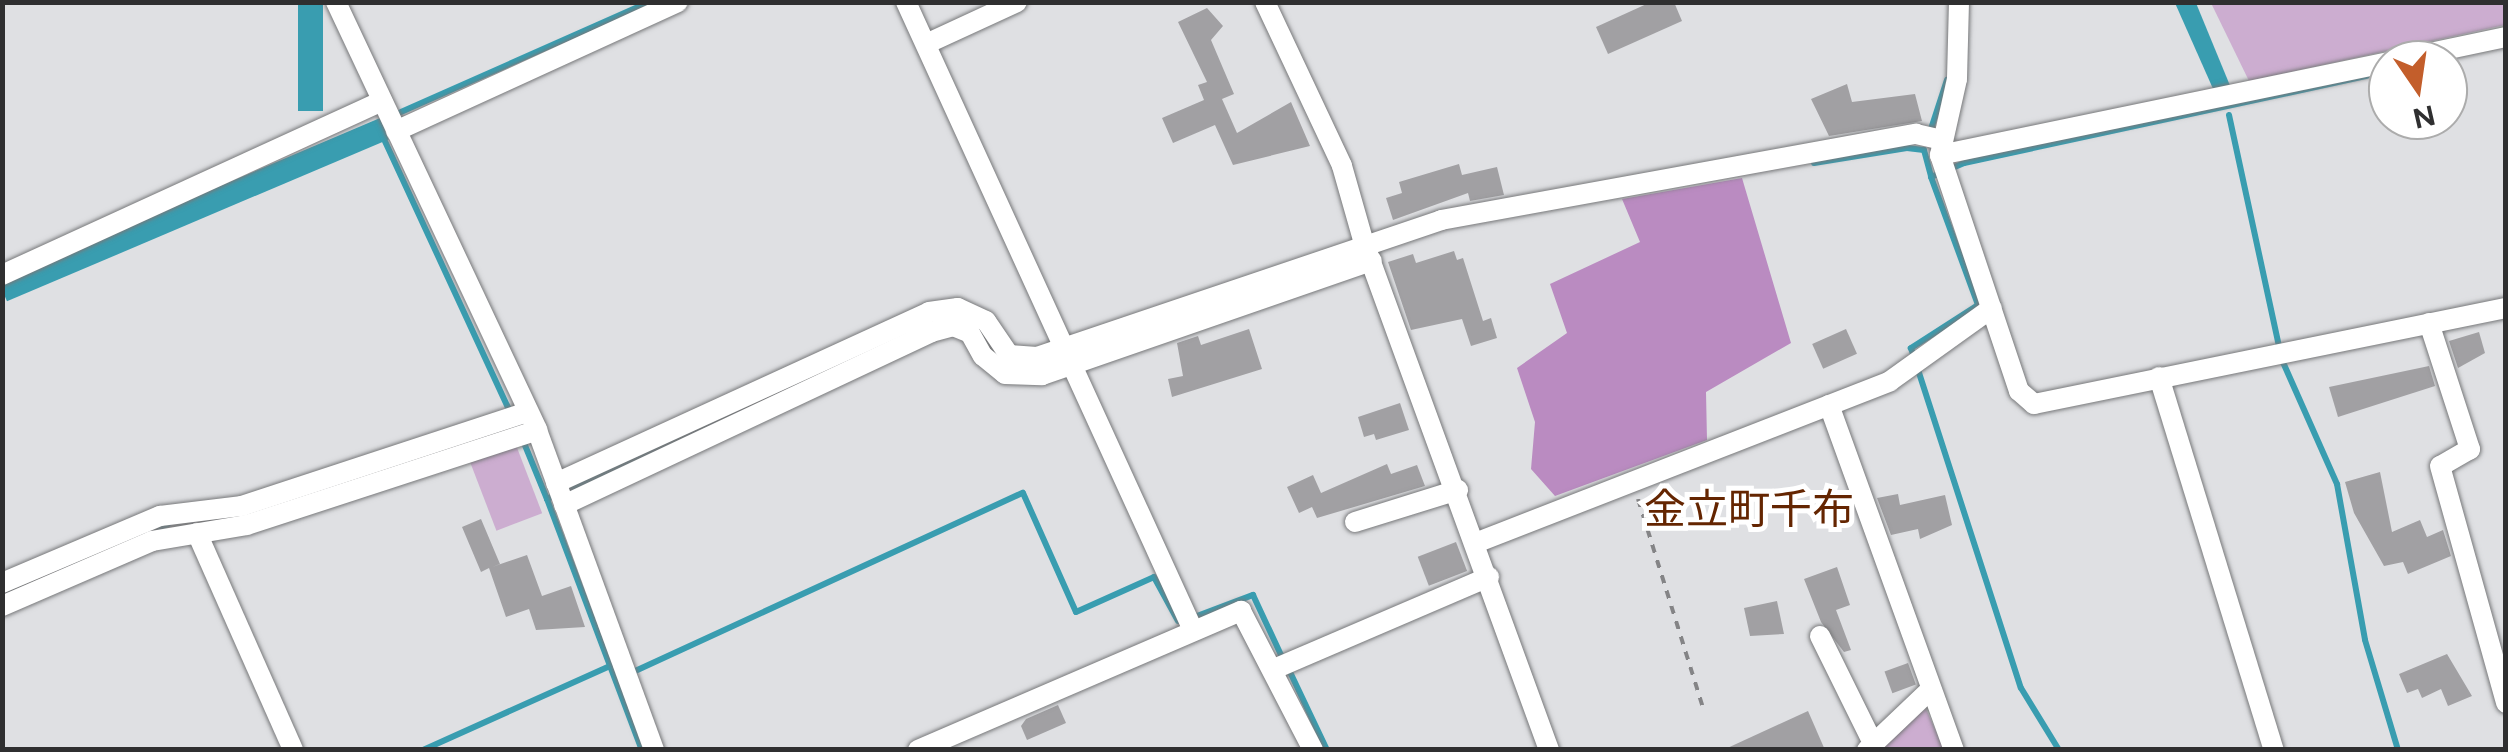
<!DOCTYPE html>
<html>
<head>
<meta charset="utf-8">
<style>
  body { margin:0 }
  #map { position:relative; width:2508px; height:752px; overflow:hidden; background:#dfe0e3; font-family:Figtree,"Noto Sans JP",sans-serif }
  div>[style] { position:absolute }
  .green>* { inset:0; background:#ccadd0; transform-origin:0 0 }
  .forest>* { inset:0; background:#ba8bc1 }
  .water>* { inset:0; background:#399db0; transform-origin:0 0 }
  .stream>* { height:6px; margin:-3px; padding:0 3px; transform-origin:3px; border-radius:3px; background:#399db0 }
  .building>* { inset:0; background:#a1a0a3; transform-origin:0 0 }
  .path>* { height:4px; margin-top:-2px; transform-origin:0; background:repeating-linear-gradient(90deg,#848486 0 8px,transparent 0 16px) }
  .roads { filter:drop-shadow(0 0 2px #77787a) drop-shadow(0 0 2px #77787a) }
  .minor>* { height:20px; margin:-10px; padding:0 10px; transform-origin:10px; border-radius:10px; background:#fff }
  span { translate:-50% -50%; white-space:nowrap; text-align:center; line-height:1.15; -webkit-text-stroke:10px #fff; paint-order:stroke }
  .quarter-label { font-size:42px; color:#642501 }
  .frame { position:absolute; inset:0; border:5px solid #2f2f30; pointer-events:none }
  .north { position:absolute; left:2368px; top:40px; width:100px; height:100px; box-sizing:border-box; background:#fff; border:2px solid #acacac; border-radius:50%; rotate:167deg; font-size:28px; font-weight:700; line-height:40px; text-align:center; color:#2f2f30 }
  .north::after { content:''; display:block; margin:auto; width:35px; height:45px; background:#c35e2b; clip-path:polygon(50% 0,100% 100%,50% 72%,0 100%) }
</style>
</head>
<body>
<div id="map">
  <div class="green">
    <i style="clip-path:polygon(2211px 3px,2505px 3px,2505px 25px,2249px 81px)"></i>
    <i style="left:516px;top:445px;width:73px;height:49px;rotate:69deg"></i>
    <i style="clip-path:polygon(1926px 709px,1943px 747px,1881px 750px,1900px 723px)"></i>
  </div>
  <div class="forest">
    <i style="clip-path:polygon(1742px 178px,1791px 343px,1706px 392px,1707px 440px,1555px 496px,1531px 469px,1535px 422px,1517px 368px,1567px 333px,1550px 284px,1640px 242px,1622px 199px)"></i>
  </div>
  <div class="water">
    <i style="left:298px;top:3px;width:25px;height:108px"></i>
    <i style="clip-path:polygon(2175px 3px,2196px 3px,2231px 88px,2214px 91px)"></i>
    <i style="left:380px;top:118px;width:23px;height:415px;rotate:67deg"></i>
  </div>
  <div class="stream">
    <i style="left:401px;top:112px;width:271px;rotate:-23.9deg"></i>
    <i style="left:2229px;top:115px;width:251px;rotate:77.8deg"></i>
    <i style="left:2282px;top:360px;width:136px;rotate:66.1deg"></i>
    <i style="left:2337px;top:484px;width:158px;rotate:79.8deg"></i>
    <i style="left:2365px;top:640px;width:115px;rotate:73.3deg"></i>
    <i style="left:1929px;top:135px;width:58px;rotate:-71.9deg"></i>
    <i style="left:383px;top:137px;width:305px;rotate:65.2deg"></i>
    <i style="left:1814px;top:163px;width:94px;rotate:-9.2deg"></i>
    <i style="left:1907px;top:148px;width:17px;rotate:7deg"></i>
    <i style="left:1924px;top:150px;width:28px;rotate:75deg"></i>
    <i style="left:1931px;top:177px;width:36px;rotate:-23deg"></i>
    <i style="left:1964px;top:163px;width:412px;rotate:-12.2deg"></i>
    <i style="left:1931px;top:177px;width:136px;rotate:69.8deg"></i>
    <i style="left:1978px;top:305px;width:80px;rotate:147.3deg"></i>
    <i style="left:1911px;top:348px;width:357px;rotate:72.1deg"></i>
    <i style="left:2021px;top:688px;width:73px;rotate:58.5deg"></i>
    <i style="left:522px;top:438px;width:66px;rotate:67.7deg"></i>
    <i style="left:547px;top:499px;width:221px;rotate:-24.8deg"></i>
    <i style="left:547px;top:499px;width:268px;rotate:69.3deg"></i>
    <i style="left:143px;top:534px;width:27px;rotate:-22deg"></i>
    <i style="left:2px;top:594px;width:126px;rotate:-22.9deg"></i>
    <i style="left:1197px;top:616px;width:60px;rotate:-20.6deg"></i>
    <i style="left:1253px;top:595px;width:66px;rotate:65deg"></i>
    <i style="left:633px;top:672px;width:429px;rotate:-24.7deg"></i>
    <i style="left:1023px;top:493px;width:130px;rotate:66deg"></i>
    <i style="left:1076px;top:612px;width:85px;rotate:-24.2deg"></i>
    <i style="left:1154px;top:577px;width:50px;rotate:61.4deg"></i>
    <i style="left:1290px;top:672px;width:86px;rotate:64.6deg"></i>
    <i style="left:423px;top:750px;width:205px;rotate:-24.2deg"></i>
  </div>
  <div class="building">
    <i style="clip-path:polygon(1651px 2px,1674px 2px,1682px 21px,1608px 54px,1596px 27px)"></i>
    <i style="clip-path:polygon(1207px 8px,1223px 26px,1211px 40px,1234px 94px,1222px 99px,1237px 133px,1291px 102px,1310px 146px,1233px 165px,1215px 125px,1173px 143px,1162px 118px,1204px 100px,1198px 85px,1207px 82px,1178px 22px)"></i>
    <i style="clip-path:polygon(1847px 84px,1852px 102px,1915px 94px,1922px 121px,1829px 136px,1811px 99px)"></i>
    <i style="clip-path:polygon(1459px 164px,1462px 175px,1497px 167px,1504px 195px,1470px 201px,1468px 193px,1393px 220px,1386px 198px,1402px 193px,1399px 182px)"></i>
    <i style="clip-path:polygon(1454px 251px,1457px 260px,1463px 258px,1483px 321px,1491px 318px,1497px 338px,1471px 346px,1462px 319px,1411px 330px,1388px 262px,1413px 254px,1416px 263px)"></i>
    <i style="clip-path:polygon(1249px 329px,1262px 369px,1172px 397px,1168px 379px,1183px 376px,1177px 343px,1198px 336px,1201px 345px)"></i>
    <i style="left:1846px;top:329px;width:27px;height:37px;rotate:66deg"></i>
    <i style="clip-path:polygon(2479px 332px,2485px 353px,2458px 368px,2449px 341px)"></i>
    <i style="clip-path:polygon(2429px 366px,2435px 386px,2338px 417px,2329px 387px)"></i>
    <i style="clip-path:polygon(1400px 403px,1409px 430px,1376px 440px,1374px 434px,1364px 437px,1358px 417px)"></i>
    <i style="clip-path:polygon(1387px 464px,1391px 474px,1417px 465px,1425px 486px,1317px 518px,1312px 507px,1299px 513px,1287px 487px,1313px 475px,1321px 493px)"></i>
    <i style="clip-path:polygon(2380px 472px,2392px 532px,2420px 520px,2427px 537px,2443px 530px,2451px 556px,2408px 574px,2403px 562px,2384px 566px,2354px 513px,2345px 482px)"></i>
    <i style="clip-path:polygon(1898px 494px,1900px 505px,1945px 495px,1952px 525px,1920px 539px,1918px 529px,1891px 535px,1877px 498px)"></i>
    <i style="clip-path:polygon(481px 519px,500px 564px,492px 567px,527px 555px,542px 596px,571px 586px,585px 627px,536px 630px,529px 609px,506px 617px,489px 568px,481px 572px,462px 527px)"></i>
    <i style="left:1456px;top:542px;width:31px;height:41px;rotate:69deg"></i>
    <i style="clip-path:polygon(1837px 567px,1850px 605px,1836px 610px,1851px 650px,1844px 652px,1821px 622px,1804px 579px)"></i>
    <i style="clip-path:polygon(1777px 601px,1784px 634px,1750px 636px,1744px 608px)"></i>
    <i style="clip-path:polygon(2447px 654px,2472px 696px,2448px 706px,2441px 689px,2422px 698px,2418px 689px,2407px 693px,2399px 674px)"></i>
    <i style="left:1908px;top:663px;width:23px;height:25px;rotate:70deg"></i>
    <i style="clip-path:polygon(1058px 705px,1066px 723px,1027px 740px,1021px 726px,1026px 719px)"></i>
    <i style="clip-path:polygon(1808px 711px,1825px 750px,1723px 750px)"></i>
  </div>
  <div class="path">
    <i style="left:1638px;top:499px;width:216px;rotate:72.7deg"></i>
  </div>
  <div class="roads">
    <div class="minor">
      <i style="left:336px;top:2px;width:473px;rotate:64.8deg"></i>
      <i style="left:537px;top:430px;width:341px;rotate:69.9deg"></i>
      <i style="left:906px;top:2px;width:690px;rotate:65.44deg"></i>
      <i style="left:1265px;top:2px;width:181px;rotate:64.8deg"></i>
      <i style="left:1342px;top:166px;width:80px;rotate:74.1deg"></i>
      <i style="left:1364px;top:243px;width:540px;rotate:69.95deg"></i>
      <i style="left:1959px;top:2px;width:77px;rotate:91.5deg"></i>
      <i style="left:1957px;top:79px;width:78px;rotate:102.6deg"></i>
      <i style="left:1940px;top:155px;width:249px;rotate:71.5deg"></i>
      <i style="left:2019px;top:391px;width:20px;rotate:41deg"></i>
      <i style="left:2034px;top:404px;width:482px;rotate:-11.5deg"></i>
      <i style="left:926px;top:44px;width:100px;rotate:-24.8deg"></i>
      <i style="left:2397px;top:60px;width:111px;rotate:-11.9deg"></i>
      <i style="left:396px;top:131px;width:310px;rotate:-24.6deg"></i>
      <i style="left:1940px;top:155px;width:458px;rotate:-11.7deg"></i>
      <i style="left:2px;top:275px;width:418px;rotate:-24.6deg"></i>
      <i style="left:2429px;top:323px;width:133px;rotate:72deg"></i>
      <i style="left:2470px;top:449px;width:34px;rotate:150deg"></i>
      <i style="left:2440px;top:466px;width:246px;rotate:74.4deg"></i>
      <i style="left:2159px;top:377px;width:390px;rotate:72.9deg"></i>
      <i style="left:1829px;top:405px;width:367px;rotate:70.1deg"></i>
      <i style="left:556px;top:483px;width:410px;rotate:-24.6deg"></i>
      <i style="left:929px;top:312px;width:29px;rotate:-8deg"></i>
      <i style="left:958px;top:308px;width:31px;rotate:25deg"></i>
      <i style="left:986px;top:321px;width:41px;rotate:55.9deg"></i>
      <i style="left:1009px;top:355px;width:28px;rotate:4deg"></i>
      <i style="left:1037px;top:357px;width:427px;rotate:-18.7deg"></i>
      <i style="left:1441px;top:220px;width:483px;rotate:-10.3deg"></i>
      <i style="left:1916px;top:134px;width:26px;rotate:13deg"></i>
      <i style="left:564px;top:505px;width:406px;rotate:-25.2deg"></i>
      <i style="left:931px;top:332px;width:23px;rotate:-15deg"></i>
      <i style="left:953px;top:326px;width:18px;rotate:22deg"></i>
      <i style="left:970px;top:333px;width:26px;rotate:61deg"></i>
      <i style="left:983px;top:356px;width:28px;rotate:39deg"></i>
      <i style="left:1005px;top:374px;width:37px;rotate:2deg"></i>
      <i style="left:1042px;top:375px;width:349px;rotate:-19.1deg"></i>
      <i style="left:1355px;top:522px;width:108px;rotate:-17.3deg"></i>
      <i style="left:197px;top:533px;width:237px;rotate:66.1deg"></i>
      <i style="left:1478px;top:542px;width:442px;rotate:-21.3deg"></i>
      <i style="left:1890px;top:381px;width:125px;rotate:-35.6deg"></i>
      <i style="left:2px;top:583px;width:172px;rotate:-23deg"></i>
      <i style="left:160px;top:516px;width:83px;rotate:-7deg"></i>
      <i style="left:242px;top:506px;width:301px;rotate:-18.2deg"></i>
      <i style="left:2px;top:606px;width:163px;rotate:-23.4deg"></i>
      <i style="left:152px;top:541px;width:96px;rotate:-9.6deg"></i>
      <i style="left:247px;top:525px;width:305px;rotate:-18.1deg"></i>
      <i style="left:1820px;top:636px;width:117px;rotate:63.7deg"></i>
      <i style="left:1274px;top:669px;width:234px;rotate:-23.2deg"></i>
      <i style="left:918px;top:750px;width:352px;rotate:-23.3deg"></i>
      <i style="left:1241px;top:611px;width:157px;rotate:62.6deg"></i>
      <i style="left:1867px;top:750px;width:86px;rotate:-43.6deg"></i>
    </div>
  </div>
  <div class="quarter-label">
    <span style="left:1749px;top:510px">金立町千布</span>
  </div>
  <div class="frame"></div>
  <div class="north">N</div>
</div>
</body>
</html>
